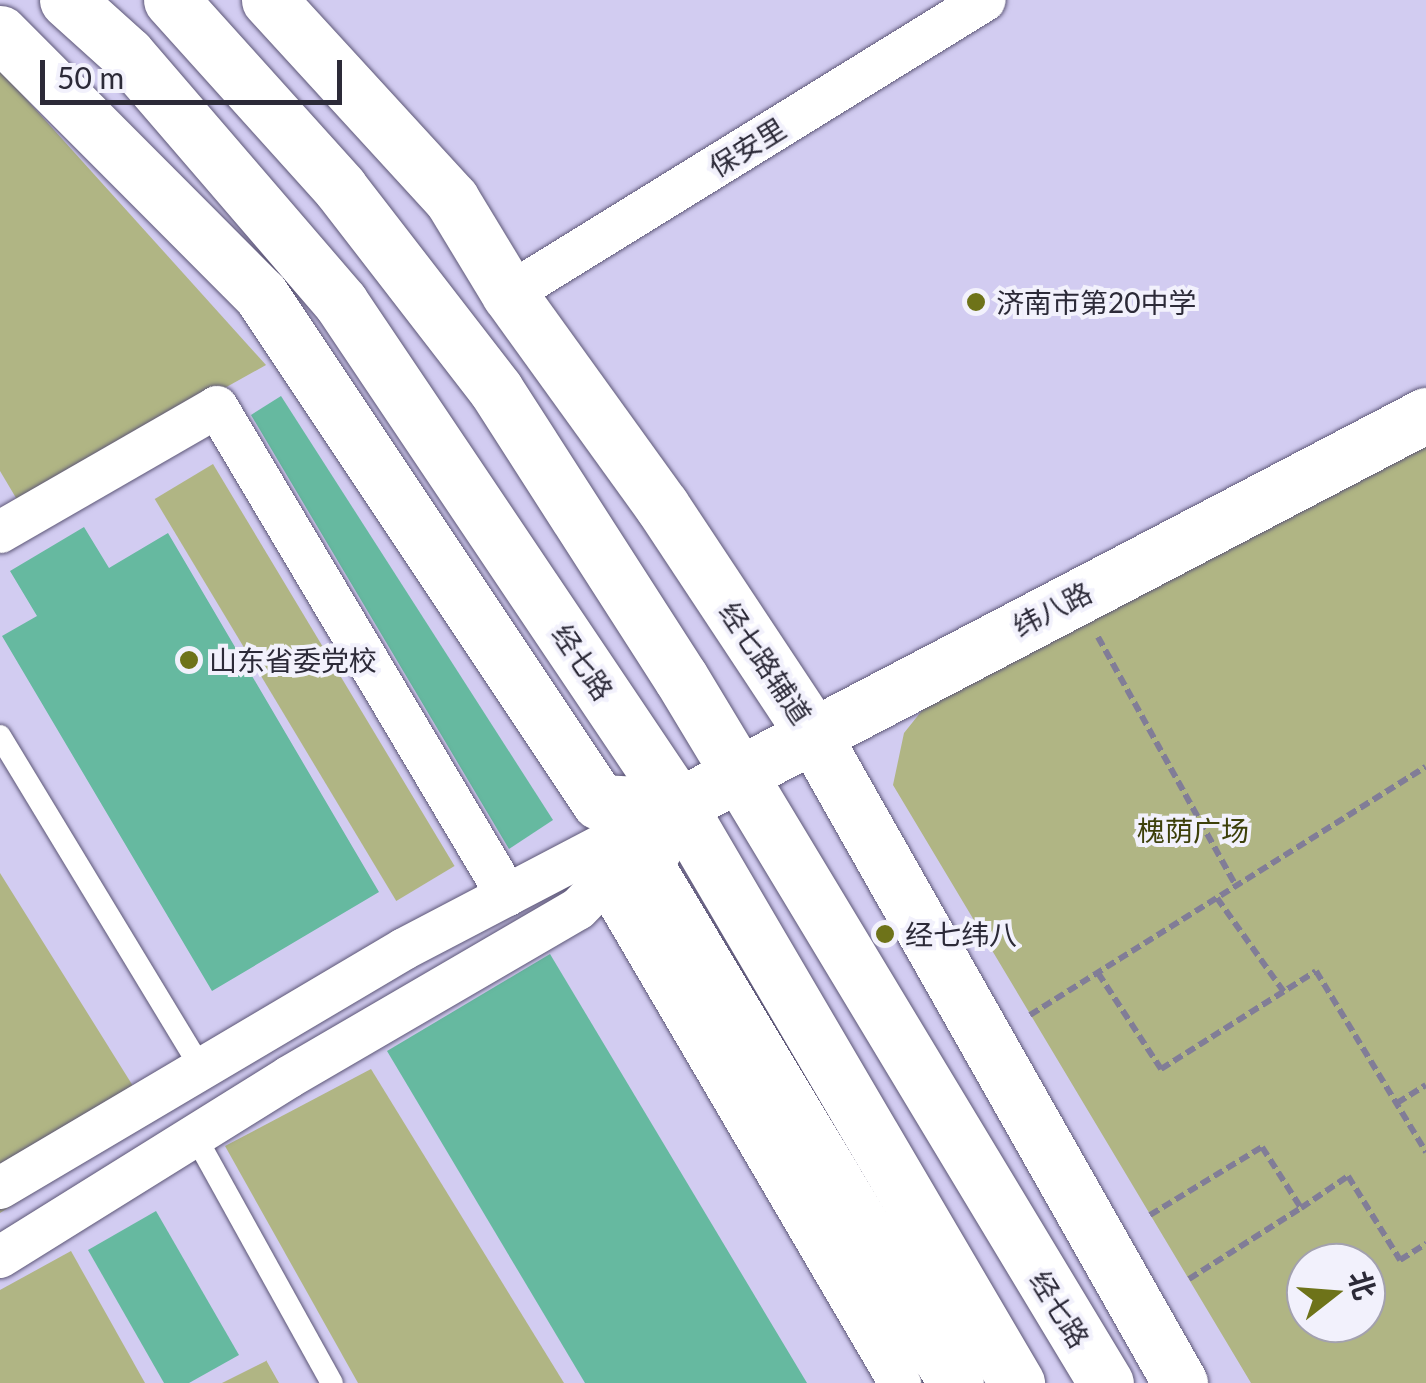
<!DOCTYPE html>
<html>
<head>
<meta charset="utf-8">
<style>
  body { margin:0 }
  #map { position:relative; width:1426px; height:1383px; overflow:hidden; background:#d2ccf1; font-family:Lato,"Noto Sans SC",sans-serif }
  div>[style] { position:absolute }
  .green>* { inset:0; background:#b0b584; transform-origin:0 0 }
  .building>* { inset:0; background:#66b9a0 }
  .path>* { height:6px; margin-top:-3px; transform-origin:0; background:repeating-linear-gradient(90deg,#817d97 0 10px,transparent 0 15px) }
  .roads { filter:drop-shadow(0 0 2px #5c5676) drop-shadow(0 0 2px #5c5676) }
  .lane>* { height:22px; margin:-11px; padding:0 11px; transform-origin:11px; border-radius:11px; background:#fff }
  .street>* { height:42px; margin:-21px; padding:0 21px; transform-origin:21px; border-radius:21px; background:#fff }
  .secondary>* { height:55px; margin:-27.5px; padding:0 27.5px; transform-origin:27.5px; border-radius:27.5px; background:#fff }
  .primary>* { height:55px; margin:-27.5px; padding:0 27.5px; transform-origin:27.5px; border-radius:27.5px; background:#fff }
  .dots>* { width:28px; height:28px; translate:-50% -50%; box-sizing:border-box; border:5px solid #f2f1fc; border-radius:50% }
  span { translate:-50% -50%; white-space:nowrap; text-align:center; line-height:1.15; -webkit-text-stroke:8px #f2f1fc; paint-order:stroke }
  .street-label { font-size:28px; color:#2c2a38 }
  .poi-label { font-size:28px; color:#2c2a38 }
  .left { translate:0 -50%; text-align:left }
  .park-label { font-size:28px; color:#3d400a }
  .north { position:absolute; left:1286px; top:1243px; width:100px; height:100px; box-sizing:border-box; background:#f2f1fc; border:2px solid #a3a1ae; border-radius:50%; rotate:73deg; font-size:28px; font-weight:700; line-height:40px; text-align:center; color:#2c2a38 }
  .north::after { content:''; display:block; margin:auto; width:35px; height:45px; background:#6e7319; clip-path:polygon(50% 0,100% 100%,50% 72%,0 100%) }
  .scale { position:absolute; left:40px; top:60px; width:302px; height:45px; box-sizing:border-box; border:5px solid #2c2a38; border-top:0; padding-left:12px; font-size:30px; line-height:35px; white-space:nowrap; color:#2c2a38; -webkit-text-stroke:8px #f2f1fc; paint-order:stroke }
</style>
</head>
<body>
<div id="map">
  <div class="green">
    <i style="clip-path:polygon(0 70px,266px 365px,19px 503px,0 471px)"></i>
    <i style="clip-path:polygon(evenodd,1426px 445px,1426px 1383px,1251px 1383px,893px 785px,904px 733px,928px 703px,1426px 445px,1306px 1263px,1366px 1263px,1366px 1323px,1306px 1323px,1306px 1263px)"></i>
    <i style="left:213px;top:464px;width:469px;height:68px;rotate:59deg"></i>
    <i style="clip-path:polygon(0 873px,153px 1118px,0 1213px)"></i>
    <i style="clip-path:polygon(371px 1069px,564px 1383px,358px 1383px,225px 1146px)"></i>
    <i style="clip-path:polygon(71px 1251px,145px 1383px,0 1383px,0 1290px)"></i>
    <i style="clip-path:polygon(266px 1360px,279px 1383px,222px 1383px,266px 1361px)"></i>
  </div>
  <div class="building">
    <i style="clip-path:polygon(281px 396px,553px 820px,509px 849px,251px 415px)"></i>
    <i style="clip-path:polygon(84px 527px,109px 568px,168px 533px,379px 892px,212px 991px,2px 636px,37px 616px,10px 571px)"></i>
    <i style="clip-path:polygon(550px 954px,807px 1383px,585px 1383px,387px 1051px)"></i>
    <i style="clip-path:polygon(156px 1211px,239px 1355px,189px 1383px,164px 1383px,88px 1250px)"></i>
  </div>
  <div class="path">
    <i style="left:1098px;top:637px;width:285px;rotate:61deg"></i>
    <i style="left:1217px;top:898px;width:115px;rotate:54.5deg"></i>
    <i style="left:1098px;top:973px;width:115px;rotate:56.7deg"></i>
    <i style="left:1161px;top:1069px;width:183px;rotate:-32.3deg"></i>
    <i style="left:1316px;top:971px;width:212px;rotate:58.7deg"></i>
    <i style="left:1030px;top:1015px;width:467px;rotate:-32.1deg"></i>
    <i style="left:1397px;top:1103px;width:34px;rotate:-32deg"></i>
    <i style="left:1150px;top:1215px;width:131px;rotate:-31.3deg"></i>
    <i style="left:1262px;top:1147px;width:72px;rotate:57.4deg"></i>
    <i style="left:1301px;top:1208px;width:57px;rotate:-34.2deg"></i>
    <i style="left:1348px;top:1176px;width:99px;rotate:58.2deg"></i>
    <i style="left:1400px;top:1260px;width:31px;rotate:-32deg"></i>
    <i style="left:1189px;top:1279px;width:133px;rotate:-32.4deg"></i>
  </div>
  <div class="roads">
    <div class="lane">
      <i style="left:0;top:736px;width:386px;rotate:58.8deg"></i>
      <i style="left:195px;top:1136px;width:282px;rotate:61deg"></i>
    </div>
    <div class="street">
      <i style="left:509px;top:294px;width:559px;rotate:-31.7deg"></i>
      <i style="left:0;top:532px;width:250px;rotate:-29.9deg"></i>
      <i style="left:217px;top:407px;width:568px;rotate:59.28deg"></i>
      <i style="left:606px;top:881px;width:582px;rotate:59.64deg"></i>
      <i style="left:0;top:1188px;width:469px;rotate:-30.6deg"></i>
      <i style="left:404px;top:949px;width:270px;rotate:-27.6deg"></i>
      <i style="left:0;top:1257px;width:340px;rotate:-31.9deg"></i>
      <i style="left:289px;top:1077px;width:334px;rotate:-30.2deg"></i>
      <i style="left:578px;top:909px;width:115px;rotate:-45.7deg"></i>
    </div>
    <div class="secondary">
      <i style="left:269px;top:0;width:271px;rotate:47.5deg"></i>
      <i style="left:452px;top:200px;width:110px;rotate:58.8deg"></i>
      <i style="left:509px;top:294px;width:261px;rotate:54.2deg"></i>
      <i style="left:662px;top:506px;width:272px;rotate:56.5deg"></i>
      <i style="left:812px;top:733px;width:747px;rotate:60.48deg"></i>
      <i style="left:0;top:33px;width:370px;rotate:45.1deg"></i>
      <i style="left:261px;top:295px;width:609px;rotate:56.31deg"></i>
      <i style="left:599px;top:802px;width:80px;rotate:2.9deg"></i>
      <i style="left:679px;top:806px;width:67px;rotate:120.4deg"></i>
      <i style="left:645px;top:864px;width:605px;rotate:59.07deg"></i>
      <i style="left:695px;top:797px;width:825px;rotate:-27.59deg"></i>
    </div>
    <div class="primary">
      <i style="left:67px;top:0;width:81px;rotate:42deg"></i>
      <i style="left:127px;top:54px;width:328px;rotate:49.3deg"></i>
      <i style="left:341px;top:303px;width:606px;rotate:56.1deg"></i>
      <i style="left:679px;top:806px;width:669px;rotate:59.64deg"></i>
      <i style="left:171px;top:0;width:253px;rotate:48deg"></i>
      <i style="left:340px;top:188px;width:255px;rotate:52.3deg"></i>
      <i style="left:496px;top:390px;width:342px;rotate:57.3deg"></i>
      <i style="left:681px;top:678px;width:823px;rotate:58.92deg"></i>
    </div>
  </div>
  <div class="dots">
    <i style="left:976px;top:302px;background:#6e7319"></i>
    <i style="left:189px;top:660px;background:#6e7319"></i>
    <i style="left:885px;top:934px;background:#6e7319"></i>
  </div>
  <div class="street-label">
    <span style="left:747px;top:147px;rotate:-32deg">保安里</span>
    <span style="left:1052px;top:609px;rotate:-27deg">纬八路</span>
    <span style="left:583px;top:662px;rotate:56deg">经七路</span>
    <span style="left:766px;top:663px;rotate:56deg">经七路辅道</span>
    <span style="left:1060px;top:1309px;rotate:58deg">经七路</span>
  </div>
  <div class="poi-label">
    <span class="left" style="left:996px;top:302px">济南市第20中学</span>
    <span class="left" style="left:209px;top:660px">山东省委党校</span>
    <span class="left" style="left:905px;top:934px">经七纬八</span>
  </div>
  <div class="park-label">
    <span style="left:1193px;top:830px">槐荫广场</span>
  </div>
  <div class="north">北</div>
  <div class="scale">50 m</div>
</div>
</body>
</html>
